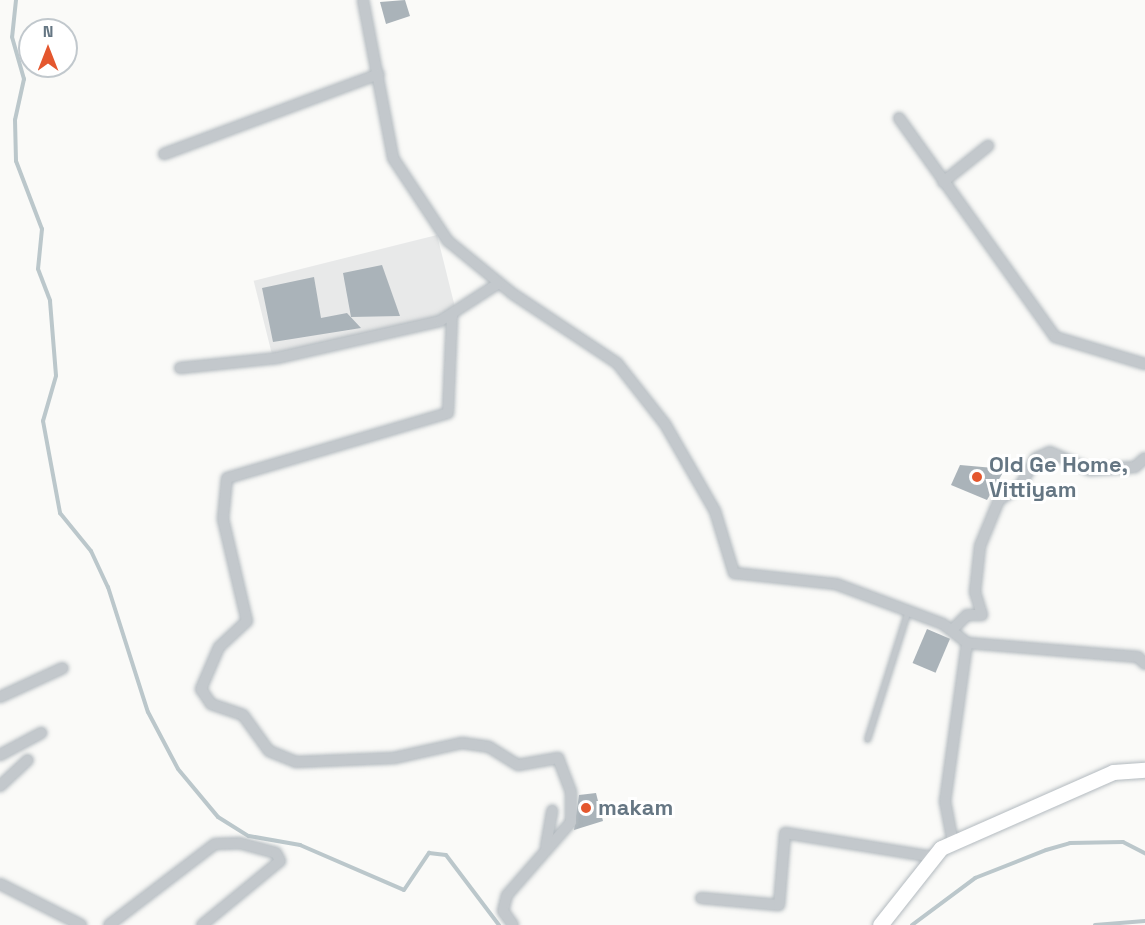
<!DOCTYPE html>
<html>
<head>
<meta charset="utf-8">
<style>
  body { margin:0 }
  #map { position:relative; width:1145px; height:925px; overflow:hidden; background:#fafaf8; font-family:"Space Grotesk",sans-serif }
  div>[style] { position:absolute }
  .built>* { inset:0; background:#e8e9e9; transform-origin:0 0 }
  .stream>* { height:4px; margin:-2px; padding:0 2px; transform-origin:2px; border-radius:2px; background:#bbc7cb }
  .building>* { inset:0; background:#aab3b9; transform-origin:0 0 }
  .roads { filter:drop-shadow(0 0 2px #b3babf) drop-shadow(0 0 2px #b3babf) }
  .service>* { height:5px; margin:-2.5px; padding:0 2.5px; transform-origin:2.5px; border-radius:2.5px; background:#c3c8cc }
  .minor>* { height:10px; margin:-5px; padding:0 5px; transform-origin:5px; border-radius:5px; background:#c3c8cc }
  .secondary>* { height:15px; margin:-7.5px; padding:0 7.5px; transform-origin:7.5px; border-radius:7.5px; background:#fff }
  .dots>* { width:16px; height:16px; translate:-50% -50%; box-sizing:border-box; border:3px solid #fff; border-radius:50% }
  span { translate:-50% -50%; white-space:nowrap; text-align:center; line-height:1.15; -webkit-text-stroke:6px #fff; paint-order:stroke }
  .poi-label { font-size:22px; color:#657683; font-weight:700 }
  .left { translate:0 -50%; text-align:left }
  .north { position:absolute; left:18px; top:18px; width:60px; height:60px; box-sizing:border-box; background:#fff; border:2px solid #c1c8cd; border-radius:50%; rotate:0deg; font-size:16px; font-weight:700; line-height:24px; text-align:center; color:#657683 }
  .north::after { content:''; display:block; margin:auto; width:21px; height:27px; background:#e4572e; clip-path:polygon(50% 0,100% 100%,50% 72%,0 100%) }
</style>
</head>
<body>
<div id="map">
  <div class="built">
    <i style="left:437px;top:235px;width:85px;height:189px;rotate:76deg"></i>
  </div>
  <div class="stream">
    <i style="left:16px;top:0;width:37px;rotate:96deg"></i>
    <i style="left:12px;top:37px;width:44px;rotate:74.1deg"></i>
    <i style="left:24px;top:79px;width:42px;rotate:102.4deg"></i>
    <i style="left:15px;top:120px;width:41px;rotate:88.6deg"></i>
    <i style="left:16px;top:161px;width:73px;rotate:69.1deg"></i>
    <i style="left:42px;top:229px;width:40px;rotate:95.7deg"></i>
    <i style="left:38px;top:269px;width:34px;rotate:69deg"></i>
    <i style="left:50px;top:301px;width:75px;rotate:85.4deg"></i>
    <i style="left:56px;top:376px;width:47px;rotate:106.1deg"></i>
    <i style="left:43px;top:421px;width:94px;rotate:79.5deg"></i>
    <i style="left:60px;top:513px;width:49px;rotate:50.8deg"></i>
    <i style="left:91px;top:551px;width:40px;rotate:65deg"></i>
    <i style="left:108px;top:587px;width:131px;rotate:72.3deg"></i>
    <i style="left:148px;top:712px;width:64px;rotate:62.2deg"></i>
    <i style="left:178px;top:769px;width:62px;rotate:50.2deg"></i>
    <i style="left:218px;top:817px;width:36px;rotate:32deg"></i>
    <i style="left:249px;top:836px;width:52px;rotate:10deg"></i>
    <i style="left:300px;top:845px;width:113px;rotate:23.4deg"></i>
    <i style="left:404px;top:890px;width:45px;rotate:-56deg"></i>
    <i style="left:429px;top:853px;width:17px;rotate:7deg"></i>
    <i style="left:446px;top:855px;width:88px;rotate:52.9deg"></i>
    <i style="left:912px;top:925px;width:79px;rotate:-36.7deg"></i>
    <i style="left:975px;top:878px;width:76px;rotate:-21.5deg"></i>
    <i style="left:1046px;top:850px;width:25px;rotate:-16deg"></i>
    <i style="left:1070px;top:843px;width:53px;rotate:-1.1deg"></i>
    <i style="left:1123px;top:842px;width:25px;rotate:27deg"></i>
    <i style="left:1095px;top:925px;width:50px;rotate:-4.6deg"></i>
  </div>
  <div class="building">
    <i style="clip-path:polygon(405px 0,410px 16px,386px 24px,380px 2px)"></i>
    <i style="clip-path:polygon(382px 265px,400px 316px,351px 317px,343px 273px)"></i>
    <i style="clip-path:polygon(314px 277px,321px 318px,347px 313px,361px 328px,273px 342px,262px 288px)"></i>
    <i style="clip-path:polygon(960px 465px,1005px 469px,987px 500px,951px 485px)"></i>
    <i style="left:927px;top:629px;width:25px;height:37px;rotate:23deg"></i>
    <i style="clip-path:polygon(596px 793px,603px 821px,574px 830px,579px 795px)"></i>
  </div>
  <div class="roads">
    <div class="service">
      <i style="left:867px;top:739px;width:135px;rotate:-72.4deg"></i>
    </div>
    <div class="minor">
      <i style="left:363px;top:0;width:161px;rotate:79.2deg"></i>
      <i style="left:393px;top:158px;width:100px;rotate:56.5deg"></i>
      <i style="left:448px;top:241px;width:84px;rotate:39.2deg"></i>
      <i style="left:513px;top:294px;width:125px;rotate:33.6deg"></i>
      <i style="left:617px;top:363px;width:78px;rotate:51.8deg"></i>
      <i style="left:665px;top:424px;width:100px;rotate:60.1deg"></i>
      <i style="left:715px;top:511px;width:65px;rotate:73deg"></i>
      <i style="left:734px;top:573px;width:103px;rotate:6.2deg"></i>
      <i style="left:836px;top:584px;width:114px;rotate:20.5deg"></i>
      <i style="left:943px;top:624px;width:31px;rotate:38deg"></i>
      <i style="left:967px;top:643px;width:160px;rotate:97.9deg"></i>
      <i style="left:945px;top:801px;width:43px;rotate:79.2deg"></i>
      <i style="left:899px;top:118px;width:269px;rotate:54.5deg"></i>
      <i style="left:1055px;top:337px;width:94px;rotate:16.7deg"></i>
      <i style="left:164px;top:154px;width:229px;rotate:-20.4deg"></i>
      <i style="left:943px;top:182px;width:58px;rotate:-38.7deg"></i>
      <i style="left:452px;top:316px;width:97px;rotate:92.4deg"></i>
      <i style="left:448px;top:413px;width:230px;rotate:163.6deg"></i>
      <i style="left:227px;top:478px;width:41px;rotate:95.6deg"></i>
      <i style="left:223px;top:519px;width:105px;rotate:76.8deg"></i>
      <i style="left:247px;top:621px;width:38px;rotate:137deg"></i>
      <i style="left:219px;top:647px;width:46px;rotate:113.2deg"></i>
      <i style="left:201px;top:689px;width:18px;rotate:56deg"></i>
      <i style="left:211px;top:704px;width:34px;rotate:19deg"></i>
      <i style="left:243px;top:715px;width:44px;rotate:54.2deg"></i>
      <i style="left:269px;top:751px;width:29px;rotate:22deg"></i>
      <i style="left:296px;top:762px;width:98px;rotate:-2.3deg"></i>
      <i style="left:394px;top:758px;width:70px;rotate:-12.4deg"></i>
      <i style="left:462px;top:743px;width:27px;rotate:8deg"></i>
      <i style="left:489px;top:747px;width:34px;rotate:32deg"></i>
      <i style="left:518px;top:765px;width:41px;rotate:-9.9deg"></i>
      <i style="left:558px;top:758px;width:36px;rotate:69deg"></i>
      <i style="left:571px;top:792px;width:30px;rotate:90deg"></i>
      <i style="left:571px;top:822px;width:97px;rotate:131.2deg"></i>
      <i style="left:507px;top:895px;width:16px;rotate:104deg"></i>
      <i style="left:503px;top:911px;width:17px;rotate:54deg"></i>
      <i style="left:180px;top:368px;width:98px;rotate:-5.9deg"></i>
      <i style="left:277px;top:358px;width:167px;rotate:-12.8deg"></i>
      <i style="left:440px;top:321px;width:70px;rotate:-32.8deg"></i>
      <i style="left:952px;top:630px;width:21px;rotate:-45deg"></i>
      <i style="left:967px;top:615px;width:15px"></i>
      <i style="left:982px;top:615px;width:24px;rotate:-107deg"></i>
      <i style="left:975px;top:592px;width:46px;rotate:-83.8deg"></i>
      <i style="left:980px;top:546px;width:50px;rotate:-67.6deg"></i>
      <i style="left:999px;top:500px;width:25px;rotate:-34deg"></i>
      <i style="left:1020px;top:486px;width:32px;rotate:-60deg"></i>
      <i style="left:1036px;top:458px;width:15px;rotate:-23deg"></i>
      <i style="left:1050px;top:452px;width:44px;rotate:24.2deg"></i>
      <i style="left:1090px;top:470px;width:45px;rotate:-3.8deg"></i>
      <i style="left:1135px;top:467px;width:13px;rotate:-42deg"></i>
      <i style="left:967px;top:643px;width:172px;rotate:4.7deg"></i>
      <i style="left:1138px;top:657px;width:10px;rotate:45deg"></i>
      <i style="left:0;top:697px;width:69px;rotate:-24.7deg"></i>
      <i style="left:0;top:755px;width:47px;rotate:-28.2deg"></i>
      <i style="left:0;top:786px;width:38px;rotate:-43deg"></i>
      <i style="left:546px;top:846px;width:36px;rotate:-80deg"></i>
      <i style="left:0;top:884px;width:91px;rotate:26.8deg"></i>
      <i style="left:701px;top:898px;width:78px;rotate:5.1deg"></i>
      <i style="left:779px;top:905px;width:72px;rotate:-85.2deg"></i>
      <i style="left:785px;top:833px;width:151px;rotate:9.2deg"></i>
      <i style="left:109px;top:925px;width:133px;rotate:-37.4deg"></i>
      <i style="left:215px;top:844px;width:24px;rotate:-2deg"></i>
      <i style="left:239px;top:843px;width:38px;rotate:15deg"></i>
      <i style="left:276px;top:853px;width:9px;rotate:63deg"></i>
      <i style="left:280px;top:861px;width:101px;rotate:140.6deg"></i>
    </div>
    <div class="secondary">
      <i style="left:880px;top:925px;width:98px;rotate:-51.6deg"></i>
      <i style="left:941px;top:848px;width:188px;rotate:-23.8deg"></i>
      <i style="left:1113px;top:772px;width:32px;rotate:-4deg"></i>
    </div>
  </div>
  <div class="dots">
    <i style="left:977px;top:477px;background:#e4572e"></i>
    <i style="left:586px;top:808px;background:#e4572e"></i>
  </div>
  <div class="poi-label">
    <span class="left" style="left:989px;top:477px">Old Ge Home,<br>Vittiyam</span>
    <span class="left" style="left:598px;top:808px">makam</span>
  </div>
  <div class="north">N</div>
</div>
</body>
</html>
